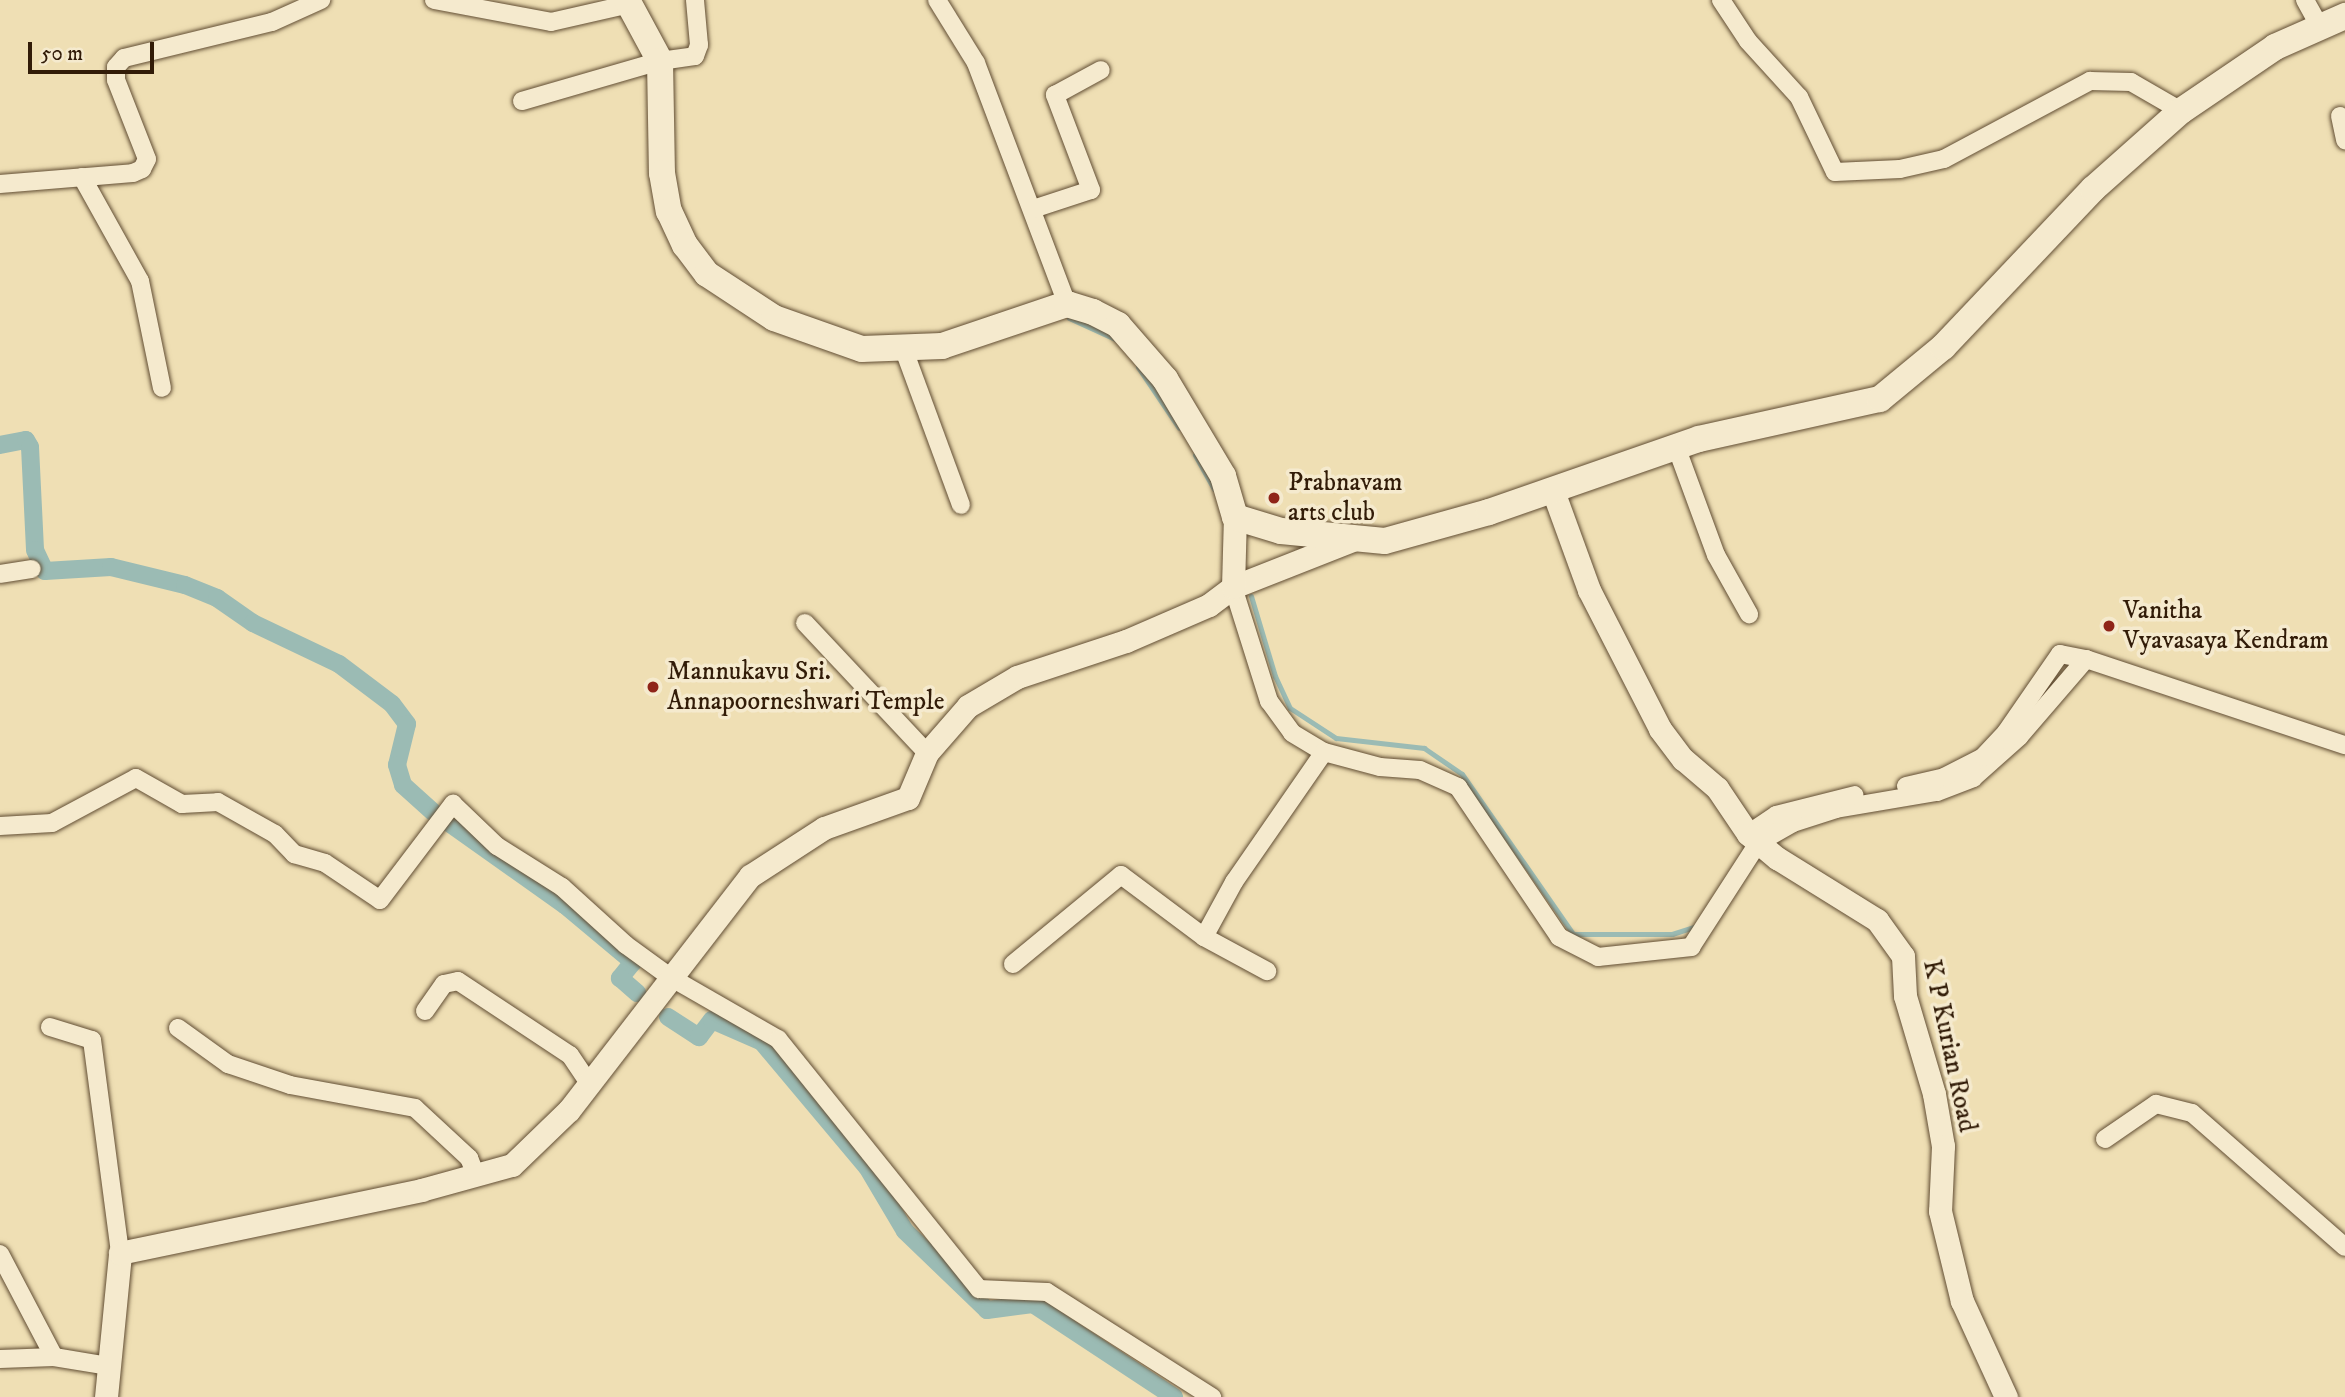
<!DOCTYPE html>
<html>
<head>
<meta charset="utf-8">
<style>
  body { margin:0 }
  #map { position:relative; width:2345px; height:1397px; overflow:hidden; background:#efdfb4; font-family:"IM FELL DW Pica",serif }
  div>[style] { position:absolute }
  .stream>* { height:5px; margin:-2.5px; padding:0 2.5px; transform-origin:2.5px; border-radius:2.5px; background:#9bbbb4 }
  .canal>* { height:18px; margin:-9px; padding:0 9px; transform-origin:9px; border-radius:9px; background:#9bbbb4 }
  .roads { filter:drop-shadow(0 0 2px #614d33) drop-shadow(0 0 2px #614d33) }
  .minor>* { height:18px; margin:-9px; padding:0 9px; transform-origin:9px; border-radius:9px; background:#f5eace }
  .tertiary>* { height:23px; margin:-11.5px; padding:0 11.5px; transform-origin:11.5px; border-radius:11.5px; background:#f5eace }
  .secondary>* { height:26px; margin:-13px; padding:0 13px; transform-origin:13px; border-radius:13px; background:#f5eace }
  .dots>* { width:19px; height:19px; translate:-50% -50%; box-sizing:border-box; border:4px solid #f5eace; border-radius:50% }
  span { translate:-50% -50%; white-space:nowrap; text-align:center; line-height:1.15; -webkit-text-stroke:7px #f5eace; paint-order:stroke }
  .poi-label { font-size:26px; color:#321c08 }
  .left { translate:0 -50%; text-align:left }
  .street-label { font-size:26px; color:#321c08 }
  .scale { position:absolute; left:28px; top:42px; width:126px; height:32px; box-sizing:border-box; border:4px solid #321c08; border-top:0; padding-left:9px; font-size:21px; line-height:24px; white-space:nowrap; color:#321c08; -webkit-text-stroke:5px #f5eace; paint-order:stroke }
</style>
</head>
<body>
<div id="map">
  <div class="stream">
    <i style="left:1069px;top:318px;width:53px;rotate:24.6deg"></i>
    <i style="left:1138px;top:367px;width:73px;rotate:56.1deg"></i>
    <i style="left:1195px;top:455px;width:39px;rotate:61deg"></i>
    <i style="left:1251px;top:596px;width:84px;rotate:73.3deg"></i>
    <i style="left:1275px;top:676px;width:35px;rotate:65deg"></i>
    <i style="left:1290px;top:708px;width:55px;rotate:33.1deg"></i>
    <i style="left:1336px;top:738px;width:89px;rotate:6.5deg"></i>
    <i style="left:1424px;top:748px;width:46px;rotate:34.4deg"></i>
    <i style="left:1462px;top:774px;width:195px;rotate:55.2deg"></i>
    <i style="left:1573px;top:934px;width:99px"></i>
    <i style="left:1672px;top:934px;width:28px;rotate:-18deg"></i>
  </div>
  <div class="canal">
    <i style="left:0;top:445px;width:26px;rotate:-11deg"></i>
    <i style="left:26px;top:440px;width:8px;rotate:60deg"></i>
    <i style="left:30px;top:447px;width:103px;rotate:87.2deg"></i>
    <i style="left:35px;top:550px;width:23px;rotate:65deg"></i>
    <i style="left:45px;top:571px;width:66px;rotate:-3.5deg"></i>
    <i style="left:111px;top:567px;width:76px;rotate:13.7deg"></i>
    <i style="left:185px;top:585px;width:35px;rotate:22deg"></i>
    <i style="left:217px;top:598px;width:44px;rotate:34.8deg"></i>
    <i style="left:253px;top:623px;width:95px;rotate:25.5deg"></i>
    <i style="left:339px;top:664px;width:66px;rotate:37deg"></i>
    <i style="left:392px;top:704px;width:25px;rotate:53deg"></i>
    <i style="left:407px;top:724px;width:42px;rotate:103.7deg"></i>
    <i style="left:397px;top:765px;width:21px;rotate:73deg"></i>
    <i style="left:403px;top:785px;width:40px;rotate:42deg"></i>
    <i style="left:449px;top:823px;width:142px;rotate:35.3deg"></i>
    <i style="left:565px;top:905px;width:89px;rotate:40deg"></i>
    <i style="left:633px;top:962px;width:21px;rotate:129deg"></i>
    <i style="left:620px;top:978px;width:23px;rotate:41deg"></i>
    <i style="left:668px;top:1017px;width:37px;rotate:33deg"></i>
    <i style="left:699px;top:1037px;width:21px;rotate:-53deg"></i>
    <i style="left:712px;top:1020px;width:55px;rotate:23.7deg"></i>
    <i style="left:762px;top:1042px;width:163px;rotate:50deg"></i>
    <i style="left:867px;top:1167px;width:74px;rotate:59.3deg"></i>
    <i style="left:905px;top:1231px;width:114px;rotate:43.9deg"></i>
    <i style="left:987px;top:1310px;width:46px;rotate:-7.4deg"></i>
    <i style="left:1033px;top:1304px;width:169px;rotate:33.4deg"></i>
  </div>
  <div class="roads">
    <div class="minor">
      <i style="left:434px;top:0;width:119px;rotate:10.6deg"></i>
      <i style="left:551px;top:22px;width:81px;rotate:-12.8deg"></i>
      <i style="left:937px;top:0;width:74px;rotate:58.2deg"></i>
      <i style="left:976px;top:63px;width:258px;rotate:69.3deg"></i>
      <i style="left:1721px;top:0;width:49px;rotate:56.6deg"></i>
      <i style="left:1748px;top:41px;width:76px;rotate:47.7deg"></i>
      <i style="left:1799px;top:97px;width:83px;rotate:64.4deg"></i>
      <i style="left:1835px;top:172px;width:65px;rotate:-2.6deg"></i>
      <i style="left:1900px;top:169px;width:45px;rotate:-12.8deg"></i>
      <i style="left:1944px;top:159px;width:166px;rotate:-28.1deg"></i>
      <i style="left:2090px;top:81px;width:41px;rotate:1.4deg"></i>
      <i style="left:2131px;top:82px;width:58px;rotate:30.1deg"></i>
      <i style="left:2305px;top:0;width:31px;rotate:61deg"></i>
      <i style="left:522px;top:101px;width:144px;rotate:-16.2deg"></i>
      <i style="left:660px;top:61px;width:35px;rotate:-8deg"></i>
      <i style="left:695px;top:56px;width:12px;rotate:-70deg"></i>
      <i style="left:699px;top:45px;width:45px;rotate:-95.1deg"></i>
      <i style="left:2340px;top:116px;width:25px;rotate:78deg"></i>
      <i style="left:82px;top:177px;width:119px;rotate:60.9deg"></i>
      <i style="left:140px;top:281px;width:109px;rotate:78.4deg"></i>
      <i style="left:0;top:184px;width:133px;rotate:-4.7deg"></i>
      <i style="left:133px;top:173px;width:10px;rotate:-24deg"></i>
      <i style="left:142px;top:169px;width:11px;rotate:-63deg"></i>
      <i style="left:147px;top:159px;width:85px;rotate:-111.4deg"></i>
      <i style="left:116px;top:80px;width:13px;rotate:-90deg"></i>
      <i style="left:116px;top:67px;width:12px;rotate:-48deg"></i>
      <i style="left:124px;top:58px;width:152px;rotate:-13.7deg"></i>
      <i style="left:272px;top:22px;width:54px;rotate:-24.2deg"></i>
      <i style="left:1033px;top:209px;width:61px;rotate:-18.1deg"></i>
      <i style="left:1091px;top:190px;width:102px;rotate:-110.8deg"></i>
      <i style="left:1055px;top:95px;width:52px;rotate:-28.5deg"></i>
      <i style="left:904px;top:350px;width:165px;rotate:69.8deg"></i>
      <i style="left:1677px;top:449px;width:113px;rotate:69.8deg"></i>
      <i style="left:1716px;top:555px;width:68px;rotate:60.8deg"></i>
      <i style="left:0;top:574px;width:32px;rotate:-9deg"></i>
      <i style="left:1233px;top:587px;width:120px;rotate:72.5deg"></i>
      <i style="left:1269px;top:701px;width:39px;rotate:54deg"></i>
      <i style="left:1292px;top:733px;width:37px;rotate:31deg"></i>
      <i style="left:1324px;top:752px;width:58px;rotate:15deg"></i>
      <i style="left:1380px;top:767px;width:40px;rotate:4.3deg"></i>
      <i style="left:1420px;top:770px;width:42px;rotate:24.1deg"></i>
      <i style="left:1458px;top:787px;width:181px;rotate:56deg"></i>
      <i style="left:1559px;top:937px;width:44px;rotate:27.1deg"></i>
      <i style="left:1598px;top:957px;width:94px;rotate:-6.1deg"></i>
      <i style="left:1691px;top:947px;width:124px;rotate:-57.2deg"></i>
      <i style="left:1758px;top:843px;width:40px;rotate:-29.7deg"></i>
      <i style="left:1793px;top:823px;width:45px;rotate:-18deg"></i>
      <i style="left:1836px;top:809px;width:102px;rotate:-9.6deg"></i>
      <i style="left:1937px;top:792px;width:39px;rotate:-21deg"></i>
      <i style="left:1973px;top:778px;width:62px;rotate:-41.7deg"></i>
      <i style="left:2019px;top:737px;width:103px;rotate:-49.3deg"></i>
      <i style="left:2086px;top:659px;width:273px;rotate:18.4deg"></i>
      <i style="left:805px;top:623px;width:178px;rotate:46.8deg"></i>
      <i style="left:1906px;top:786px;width:39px;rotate:-13deg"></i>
      <i style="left:1944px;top:777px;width:44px;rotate:-27.1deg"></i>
      <i style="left:1983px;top:757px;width:34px;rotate:-47deg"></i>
      <i style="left:2006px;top:732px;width:95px;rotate:-55.3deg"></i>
      <i style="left:2060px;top:654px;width:26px;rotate:11deg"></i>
      <i style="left:0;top:826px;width:52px;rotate:-3.3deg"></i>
      <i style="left:52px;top:823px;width:95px;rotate:-28.2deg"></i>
      <i style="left:136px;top:778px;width:53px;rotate:29.5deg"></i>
      <i style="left:182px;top:804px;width:36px;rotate:-3deg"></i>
      <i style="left:218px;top:802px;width:65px;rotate:29.3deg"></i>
      <i style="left:275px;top:834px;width:28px;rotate:46deg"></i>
      <i style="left:294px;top:854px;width:32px;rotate:16deg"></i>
      <i style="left:325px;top:863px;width:66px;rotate:33.9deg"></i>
      <i style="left:380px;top:900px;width:121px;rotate:-52.8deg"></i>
      <i style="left:453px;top:804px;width:61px;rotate:43.7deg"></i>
      <i style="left:497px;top:846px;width:77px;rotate:32.2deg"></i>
      <i style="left:562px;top:887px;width:86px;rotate:42.2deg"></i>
      <i style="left:626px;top:945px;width:54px;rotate:36deg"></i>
      <i style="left:670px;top:977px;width:125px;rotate:29.9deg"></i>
      <i style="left:778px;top:1039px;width:321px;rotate:51.2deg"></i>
      <i style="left:979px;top:1289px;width:68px;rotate:2.5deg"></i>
      <i style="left:1047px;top:1292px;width:196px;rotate:32.5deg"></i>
      <i style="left:1748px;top:834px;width:34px;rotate:-34deg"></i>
      <i style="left:1776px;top:815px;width:81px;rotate:-14.2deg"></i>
      <i style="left:1204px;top:937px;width:63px;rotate:-61.4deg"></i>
      <i style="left:1234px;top:882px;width:158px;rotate:-55.3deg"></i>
      <i style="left:1013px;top:964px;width:140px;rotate:-39.5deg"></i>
      <i style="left:1121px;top:875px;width:104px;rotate:36.8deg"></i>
      <i style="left:1204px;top:937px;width:72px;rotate:28.4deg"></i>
      <i style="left:425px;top:1011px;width:33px;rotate:-55deg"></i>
      <i style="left:444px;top:984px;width:14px;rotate:-12deg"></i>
      <i style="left:458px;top:981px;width:134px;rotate:33.5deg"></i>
      <i style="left:570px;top:1055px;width:34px;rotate:56deg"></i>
      <i style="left:50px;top:1027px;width:44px;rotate:17.2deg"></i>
      <i style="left:92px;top:1040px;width:215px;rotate:82.5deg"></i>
      <i style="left:178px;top:1028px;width:62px;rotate:35.8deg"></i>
      <i style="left:228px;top:1064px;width:65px;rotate:18.7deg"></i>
      <i style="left:290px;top:1085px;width:127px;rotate:10.4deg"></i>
      <i style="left:415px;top:1108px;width:74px;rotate:42.8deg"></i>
      <i style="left:469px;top:1158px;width:18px;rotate:68deg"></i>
      <i style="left:2105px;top:1139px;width:62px;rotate:-34.5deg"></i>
      <i style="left:2156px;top:1104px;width:37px;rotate:14deg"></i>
      <i style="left:2192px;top:1113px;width:203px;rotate:41.2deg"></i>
      <i style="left:0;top:1254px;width:116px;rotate:62.3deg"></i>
      <i style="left:54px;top:1357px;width:56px;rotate:9.3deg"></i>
      <i style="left:0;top:1359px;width:54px;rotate:-2.1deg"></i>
    </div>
    <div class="tertiary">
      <i style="left:1553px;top:491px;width:105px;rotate:70deg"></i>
      <i style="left:1589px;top:590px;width:156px;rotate:62.9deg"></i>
      <i style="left:1660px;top:729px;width:38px;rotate:53deg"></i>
      <i style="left:1683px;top:759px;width:45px;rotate:40.5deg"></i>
      <i style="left:1717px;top:788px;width:55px;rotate:56deg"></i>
      <i style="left:1748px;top:834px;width:38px;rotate:40deg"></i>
      <i style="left:1777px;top:858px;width:118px;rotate:31.8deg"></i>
      <i style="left:1877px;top:920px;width:44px;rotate:54.2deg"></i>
      <i style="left:1903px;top:956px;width:40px;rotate:87.1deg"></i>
      <i style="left:1905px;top:996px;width:102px;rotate:73.5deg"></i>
      <i style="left:1934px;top:1094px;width:53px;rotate:80.2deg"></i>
      <i style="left:1943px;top:1146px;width:65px;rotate:92.6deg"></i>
      <i style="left:1940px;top:1211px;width:93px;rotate:76.3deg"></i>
      <i style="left:1962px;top:1301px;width:106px;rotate:65.4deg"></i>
      <i style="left:1233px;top:587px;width:131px;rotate:-21.5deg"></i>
      <i style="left:106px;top:1397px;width:145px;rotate:-84.4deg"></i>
      <i style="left:120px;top:1253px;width:308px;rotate:-11.8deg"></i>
      <i style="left:421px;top:1190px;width:94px;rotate:-15.4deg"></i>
      <i style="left:512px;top:1165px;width:79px;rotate:-44deg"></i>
      <i style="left:569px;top:1110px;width:296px;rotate:-52.3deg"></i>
      <i style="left:750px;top:876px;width:88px;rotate:-33deg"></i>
      <i style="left:824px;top:828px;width:89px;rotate:-19.7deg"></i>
      <i style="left:908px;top:798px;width:49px;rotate:-67.1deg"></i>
      <i style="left:927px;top:753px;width:62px;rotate:-48.9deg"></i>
      <i style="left:968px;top:706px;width:57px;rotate:-30.6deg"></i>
      <i style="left:1017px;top:677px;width:115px;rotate:-18.3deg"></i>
      <i style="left:1126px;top:641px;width:90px;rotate:-23.4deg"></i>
      <i style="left:1209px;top:605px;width:30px;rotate:-37deg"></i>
      <i style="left:1233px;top:587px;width:70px;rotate:-88.4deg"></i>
    </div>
    <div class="secondary">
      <i style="left:627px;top:0;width:69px;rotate:61.6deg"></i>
      <i style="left:660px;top:61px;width:112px;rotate:89deg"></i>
      <i style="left:662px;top:173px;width:39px;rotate:80deg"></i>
      <i style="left:669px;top:211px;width:38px;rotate:65deg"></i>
      <i style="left:685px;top:245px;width:36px;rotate:53deg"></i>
      <i style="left:707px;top:274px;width:80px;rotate:33.3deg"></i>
      <i style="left:774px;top:318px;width:93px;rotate:19.4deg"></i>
      <i style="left:862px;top:349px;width:80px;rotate:-2.1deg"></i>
      <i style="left:942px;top:346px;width:132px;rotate:-18.6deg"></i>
      <i style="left:1067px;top:304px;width:27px;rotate:17deg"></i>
      <i style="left:1093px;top:312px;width:28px;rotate:27deg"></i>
      <i style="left:1118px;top:325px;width:72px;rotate:49deg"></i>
      <i style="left:1165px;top:379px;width:113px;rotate:59.1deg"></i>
      <i style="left:1223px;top:476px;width:43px;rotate:73.7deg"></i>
      <i style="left:1235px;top:517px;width:48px;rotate:16.9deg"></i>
      <i style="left:1281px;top:531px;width:104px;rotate:5.5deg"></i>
      <i style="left:1385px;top:541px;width:108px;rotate:-15.6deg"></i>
      <i style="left:1489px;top:512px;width:222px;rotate:-19.2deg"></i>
      <i style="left:1699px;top:439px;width:185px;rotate:-12.5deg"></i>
      <i style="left:1880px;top:399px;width:82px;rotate:-39.5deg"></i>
      <i style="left:1943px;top:347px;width:218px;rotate:-46.5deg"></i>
      <i style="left:2093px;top:189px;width:118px;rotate:-41.6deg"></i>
      <i style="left:2181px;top:111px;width:114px;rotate:-34.2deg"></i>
      <i style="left:2275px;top:47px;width:77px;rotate:-23.9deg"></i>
    </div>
  </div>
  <div class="dots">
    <i style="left:1274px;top:498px;background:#8f2418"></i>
    <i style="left:2109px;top:626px;background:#8f2418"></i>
    <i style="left:653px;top:687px;background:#8f2418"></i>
  </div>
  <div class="poi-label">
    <span class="left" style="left:1288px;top:498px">Prabnavam<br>arts club</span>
    <span class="left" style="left:2123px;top:626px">Vanitha<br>Vyavasaya Kendram</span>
    <span class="left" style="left:667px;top:687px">Mannukavu Sri.<br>Annapoorneshwari Temple</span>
  </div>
  <div class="street-label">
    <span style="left:1949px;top:1046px;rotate:78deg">K P Kurian Road</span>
  </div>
  <div class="scale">50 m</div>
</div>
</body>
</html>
